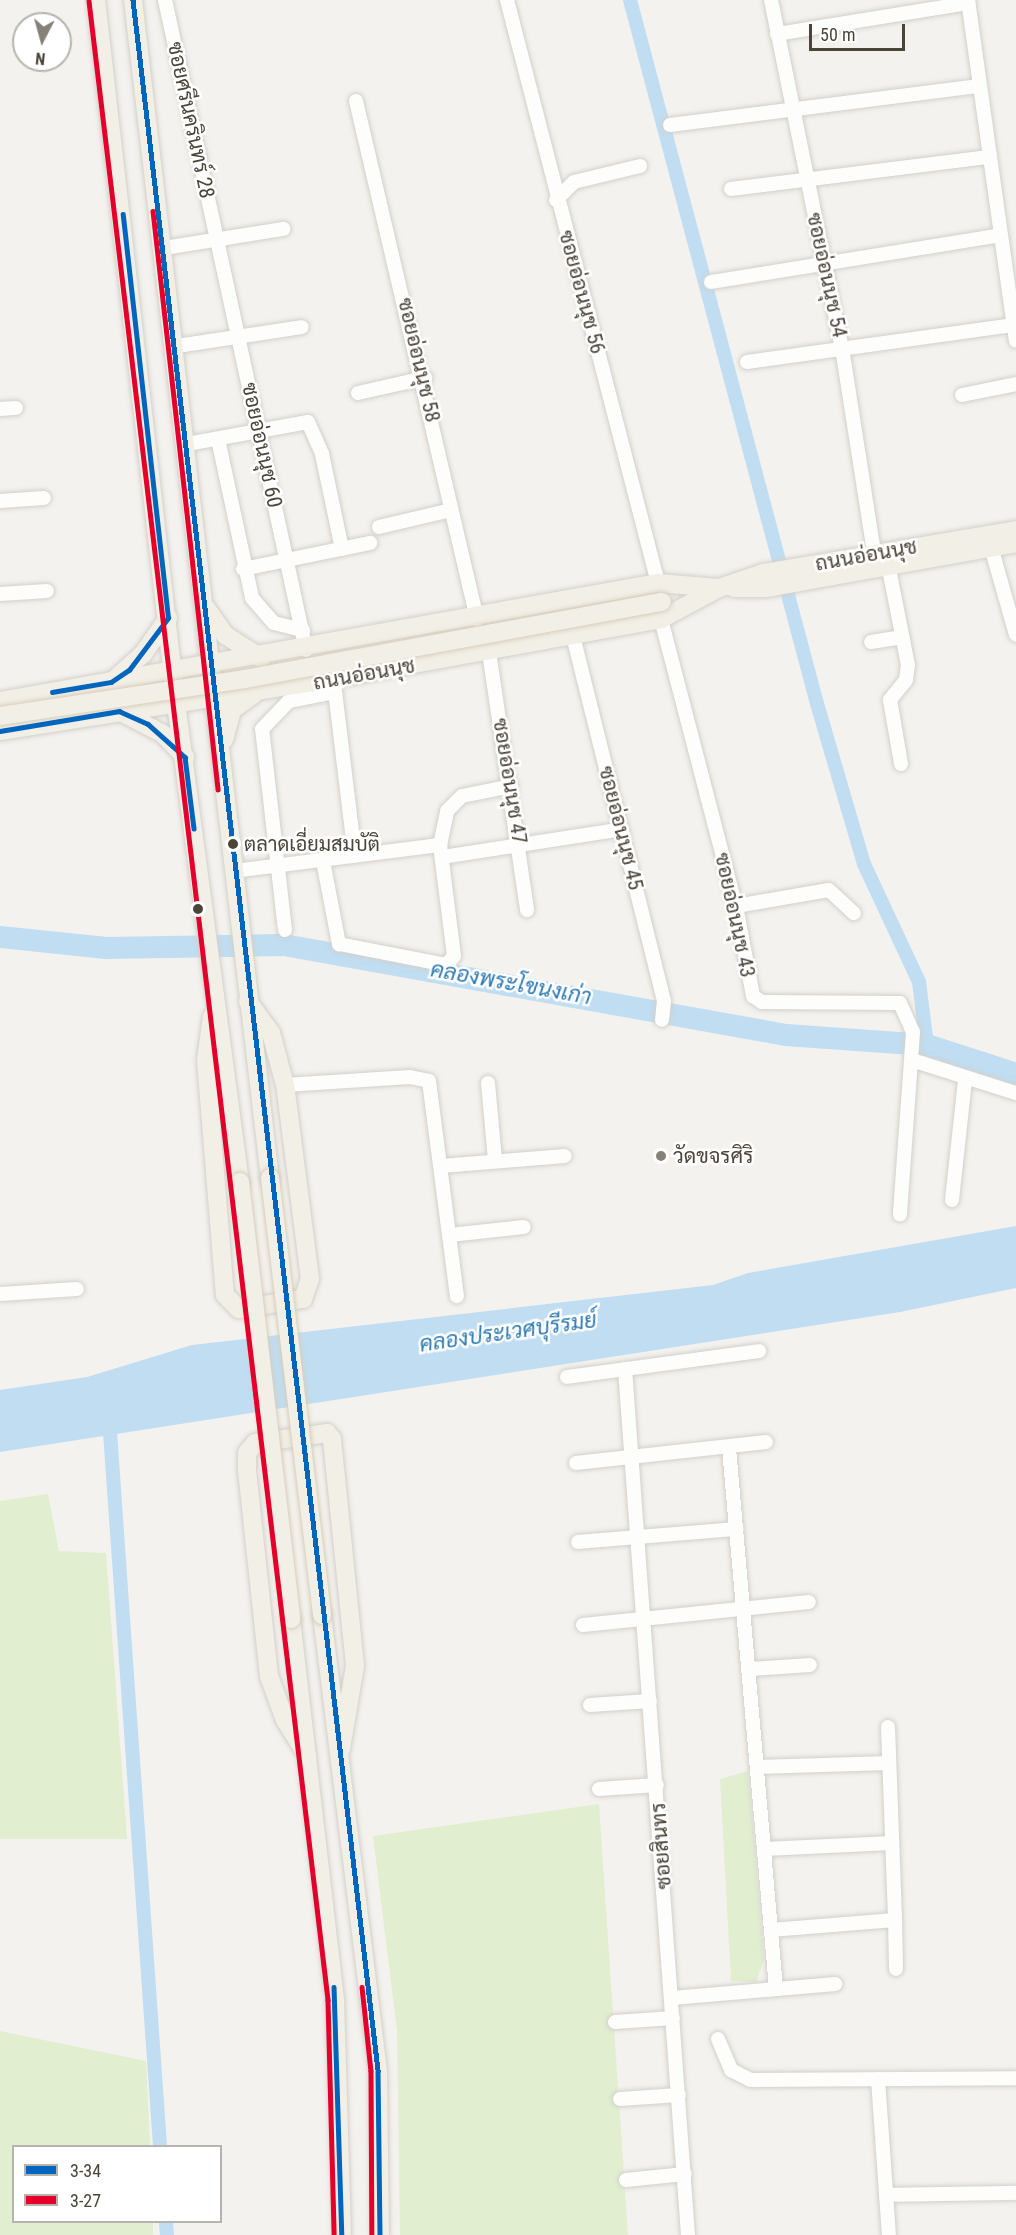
<!DOCTYPE html>
<html>
<head>
<meta charset="utf-8">
<style>
  body { margin:0 }
  #map { position:relative; width:1016px; height:2235px; overflow:hidden; background:#f4f2ee; font-family:"Roboto Condensed",Sarabun,sans-serif }
  div>[style] { position:absolute }
  .green>* { inset:0; background:#e1eecf }
  .water>* { inset:0; background:#c0ddf1 }
  .canal>* { height:14px; margin:-7px; padding:0 7px; transform-origin:7px; border-radius:7px; background:#c0ddf1 }
  .river>* { height:22px; margin:-11px; padding:0 11px; transform-origin:11px; border-radius:11px; background:#c0ddf1 }
  .roads { filter:drop-shadow(0 0 2px #d2d0cb) drop-shadow(0 0 2px #d2d0cb) }
  .minor>* { height:14px; margin:-7px; padding:0 7px; transform-origin:7px; border-radius:7px; background:#fdfdfc }
  .major>* { height:18px; margin:-9px; padding:0 9px; transform-origin:9px; border-radius:9px; background:#f2efe6 }
  .bridges { filter:drop-shadow(0 0 2px #d6cebb) drop-shadow(0 0 2px #d6cebb) }
  .major-bridge>* { height:18px; margin:-9px; padding:0 9px; transform-origin:9px; border-radius:9px; background:#f2efe6 }
  .bus-1>* { height:4.5px; margin:-2.25px; padding:0 2.25px; transform-origin:2.25px; border-radius:2.25px; background:#0065bd }
  .bus-2>* { height:4.5px; margin:-2.25px; padding:0 2.25px; transform-origin:2.25px; border-radius:2.25px; background:#e4002b }
  .dots>* { width:16px; height:16px; translate:-50% -50%; box-sizing:border-box; border:3px solid #fff; border-radius:50% }
  span { translate:-50% -50%; white-space:nowrap; text-align:center; line-height:1.15; -webkit-text-stroke:5px #fff; paint-order:stroke }
  .bus-label { font-size:20px; color:#4b4439 }
  .left { translate:0 -50%; text-align:left }
  .street-label { font-size:21px; color:#4b4439 }
  .poi-label { font-size:21px; color:#4b4439 }
  .water-label { font-size:22px; color:#2e7ab2; font-style:italic }
  .legend { position:absolute; left:12px; top:2145px; width:210px; height:78px; box-sizing:border-box; background:#fff; border:2px solid #b7b4b0; margin:0; padding:8px 10px; list-style:none; font-size:18px; color:#4b4439 }
  .legend li { display:flex; align-items:center; gap:12px; height:30px }
  .legend b { width:30px; border:2px solid #b7b4b0 }
  .north { position:absolute; left:12px; top:12px; width:60px; height:60px; box-sizing:border-box; background:#fff; border:2px solid #b7b4b0; border-radius:50%; rotate:186deg; font-size:16px; font-weight:700; line-height:24px; text-align:center; color:#4b4439 }
  .north::after { content:''; display:block; margin:auto; width:21px; height:27px; background:#868178; clip-path:polygon(50% 0,100% 100%,50% 72%,0 100%) }
  .scale { position:absolute; left:809px; top:24px; width:96px; height:27px; box-sizing:border-box; border:3px solid #4b4439; border-top:0; padding-left:8px; font-size:18px; line-height:21px; white-space:nowrap; color:#4b4439; -webkit-text-stroke:4px #fff; paint-order:stroke }
</style>
</head>
<body>
<div id="map">
  <div class="green">
    <i style="clip-path:polygon(48px 1494px,59px 1551px,106px 1553px,127px 1839px,0 1839px,0 1501px)"></i>
    <i style="clip-path:polygon(748px 1771px,764px 1960px,756px 1982px,731px 1981px,720px 1779px)"></i>
    <i style="clip-path:polygon(599px 1804px,628px 2235px,400px 2235px,397px 2031px,373px 1836px)"></i>
    <i style="clip-path:polygon(0 2031px,146px 2061px,150px 2146px,14px 2146px,14px 2222px,153px 2222px,153px 2235px,0 2235px)"></i>
  </div>
  <div class="water">
    <i style="clip-path:polygon(1016px 1226px,1016px 1288px,900px 1312px,0 1452px,0 1390px,87px 1377px,192px 1345px,713px 1285px,748px 1273px)"></i>
  </div>
  <div class="canal">
    <i style="left:630px;top:0;width:724px;rotate:75.12deg"></i>
    <i style="left:816px;top:700px;width:171px;rotate:73.7deg"></i>
    <i style="left:864px;top:864px;width:130px;rotate:65deg"></i>
    <i style="left:919px;top:982px;width:64px;rotate:82.8deg"></i>
    <i style="left:109px;top:1418px;width:730px;rotate:85.99deg"></i>
    <i style="left:166px;top:2222px;width:13px;rotate:86deg"></i>
  </div>
  <div class="river">
    <i style="left:0;top:937px;width:107px;rotate:5.9deg"></i>
    <i style="left:106px;top:948px;width:178px;rotate:-1deg"></i>
    <i style="left:284px;top:945px;width:510px;rotate:10.16deg"></i>
    <i style="left:786px;top:1035px;width:141px;rotate:4.1deg"></i>
    <i style="left:927px;top:1045px;width:94px;rotate:18deg"></i>
  </div>
  <div class="roads">
    <div class="minor">
      <i style="left:165px;top:0;width:665px;rotate:77.76deg"></i>
      <i style="left:507px;top:0;width:602px;rotate:75.48deg"></i>
      <i style="left:771px;top:0;width:355px;rotate:78.5deg"></i>
      <i style="left:842px;top:348px;width:206px;rotate:81.1deg"></i>
      <i style="left:968px;top:0;width:344px;rotate:82deg"></i>
      <i style="left:777px;top:34px;width:194px;rotate:-9.2deg"></i>
      <i style="left:356px;top:101px;width:532px;rotate:76.85deg"></i>
      <i style="left:670px;top:125px;width:312px;rotate:-7.2deg"></i>
      <i style="left:731px;top:189px;width:260px;rotate:-7.1deg"></i>
      <i style="left:556px;top:200px;width:25px;rotate:-45deg"></i>
      <i style="left:574px;top:182px;width:68px;rotate:-13.6deg"></i>
      <i style="left:164px;top:248px;width:121px;rotate:-9.1deg"></i>
      <i style="left:711px;top:282px;width:293px;rotate:-9.2deg"></i>
      <i style="left:177px;top:346px;width:126px;rotate:-8.6deg"></i>
      <i style="left:747px;top:362px;width:268px;rotate:-7.9deg"></i>
      <i style="left:358px;top:393px;width:69px;rotate:-12.6deg"></i>
      <i style="left:962px;top:395px;width:55px;rotate:-11.5deg"></i>
      <i style="left:0;top:409px;width:16px;rotate:-4deg"></i>
      <i style="left:218px;top:439px;width:163px;rotate:77.9deg"></i>
      <i style="left:252px;top:598px;width:33px;rotate:49deg"></i>
      <i style="left:274px;top:623px;width:30px;rotate:14deg"></i>
      <i style="left:187px;top:444px;width:123px;rotate:-10.3deg"></i>
      <i style="left:308px;top:422px;width:35px;rotate:66deg"></i>
      <i style="left:322px;top:454px;width:97px;rotate:78.1deg"></i>
      <i style="left:0;top:501px;width:44px;rotate:-3.9deg"></i>
      <i style="left:379px;top:527px;width:74px;rotate:-13.3deg"></i>
      <i style="left:991px;top:547px;width:91px;rotate:74.1deg"></i>
      <i style="left:888px;top:564px;width:103px;rotate:78.8deg"></i>
      <i style="left:908px;top:665px;width:15px;rotate:98deg"></i>
      <i style="left:906px;top:680px;width:26px;rotate:129deg"></i>
      <i style="left:890px;top:700px;width:65px;rotate:80.2deg"></i>
      <i style="left:243px;top:569px;width:130px;rotate:-11.6deg"></i>
      <i style="left:0;top:594px;width:47px;rotate:-3.7deg"></i>
      <i style="left:661px;top:619px;width:297px;rotate:75.4deg"></i>
      <i style="left:736px;top:906px;width:92px;rotate:79.3deg"></i>
      <i style="left:753px;top:996px;width:11px;rotate:34deg"></i>
      <i style="left:762px;top:1002px;width:138px;rotate:0.4deg"></i>
      <i style="left:900px;top:1003px;width:32px;rotate:66deg"></i>
      <i style="left:913px;top:1032px;width:183px;rotate:94.1deg"></i>
      <i style="left:573px;top:636px;width:376px;rotate:76deg"></i>
      <i style="left:664px;top:1001px;width:19px;rotate:96deg"></i>
      <i style="left:871px;top:642px;width:32px;rotate:-9deg"></i>
      <i style="left:489px;top:652px;width:261px;rotate:81.6deg"></i>
      <i style="left:334px;top:683px;width:174px;rotate:83.1deg"></i>
      <i style="left:442px;top:857px;width:182px;rotate:-8.8deg"></i>
      <i style="left:323px;top:861px;width:85px;rotate:79.1deg"></i>
      <i style="left:339px;top:944px;width:109px;rotate:11.1deg"></i>
      <i style="left:446px;top:965px;width:12px;rotate:-48deg"></i>
      <i style="left:454px;top:956px;width:112px;rotate:-97.2deg"></i>
      <i style="left:440px;top:845px;width:35px;rotate:-78deg"></i>
      <i style="left:447px;top:811px;width:21px;rotate:-45deg"></i>
      <i style="left:462px;top:796px;width:50px;rotate:-11.5deg"></i>
      <i style="left:234px;top:871px;width:208px;rotate:-7.2deg"></i>
      <i style="left:736px;top:906px;width:94px;rotate:-9.8deg"></i>
      <i style="left:829px;top:890px;width:34px;rotate:43deg"></i>
      <i style="left:285px;top:930px;width:202px;rotate:-96.5deg"></i>
      <i style="left:262px;top:729px;width:39px;rotate:-46deg"></i>
      <i style="left:289px;top:701px;width:47px;rotate:-11.1deg"></i>
      <i style="left:915px;top:1061px;width:106px;rotate:17.6deg"></i>
      <i style="left:488px;top:1083px;width:77px;rotate:84.8deg"></i>
      <i style="left:285px;top:1085px;width:125px;rotate:-3.7deg"></i>
      <i style="left:410px;top:1077px;width:19px;rotate:12deg"></i>
      <i style="left:429px;top:1081px;width:217px;rotate:82.6deg"></i>
      <i style="left:441px;top:1166px;width:124px;rotate:-4.6deg"></i>
      <i style="left:952px;top:1200px;width:120px;rotate:-83.8deg"></i>
      <i style="left:450px;top:1235px;width:74px;rotate:-6.2deg"></i>
      <i style="left:0;top:1294px;width:77px;rotate:-3.7deg"></i>
      <i style="left:625px;top:1369px;width:868px;rotate:85.84deg"></i>
      <i style="left:567px;top:1377px;width:194px;rotate:-7.7deg"></i>
      <i style="left:729px;top:1448px;width:543px;rotate:85.03deg"></i>
      <i style="left:576px;top:1463px;width:191px;rotate:-6.3deg"></i>
      <i style="left:578px;top:1542px;width:159px;rotate:-4.7deg"></i>
      <i style="left:583px;top:1625px;width:227px;rotate:-5.8deg"></i>
      <i style="left:751px;top:1669px;width:59px;rotate:-3.9deg"></i>
      <i style="left:590px;top:1705px;width:60px;rotate:-3.8deg"></i>
      <i style="left:888px;top:1727px;width:193px;rotate:87.9deg"></i>
      <i style="left:757px;top:1767px;width:132px;rotate:-1.7deg"></i>
      <i style="left:599px;top:1789px;width:58px;rotate:-3.9deg"></i>
      <i style="left:764px;top:1849px;width:128px;rotate:-2.7deg"></i>
      <i style="left:771px;top:1930px;width:124px;rotate:-4.6deg"></i>
      <i style="left:895px;top:1920px;width:49px;rotate:88.8deg"></i>
      <i style="left:672px;top:1998px;width:164px;rotate:-4.9deg"></i>
      <i style="left:615px;top:2022px;width:58px;rotate:-3.9deg"></i>
      <i style="left:718px;top:2039px;width:34px;rotate:67deg"></i>
      <i style="left:731px;top:2070px;width:22px;rotate:27deg"></i>
      <i style="left:751px;top:2080px;width:265px;rotate:-0.4deg"></i>
      <i style="left:878px;top:2079px;width:156px;rotate:86deg"></i>
      <i style="left:620px;top:2099px;width:59px;rotate:-3.9deg"></i>
      <i style="left:626px;top:2180px;width:59px;rotate:-5.8deg"></i>
      <i style="left:886px;top:2195px;width:130px;rotate:-0.9deg"></i>
    </div>
    <div class="major">
      <i style="left:96px;top:0;width:708px;rotate:83.51deg"></i>
      <i style="left:176px;top:703px;width:483px;rotate:82.4deg"></i>
      <i style="left:133px;top:0;width:1186px;rotate:83.37deg"></i>
      <i style="left:734px;top:588px;width:33px"></i>
      <i style="left:767px;top:588px;width:253px;rotate:-10.2deg"></i>
      <i style="left:206px;top:608px;width:33px;rotate:55deg"></i>
      <i style="left:225px;top:635px;width:43px;rotate:32.6deg"></i>
      <i style="left:115px;top:679px;width:38px;rotate:-42deg"></i>
      <i style="left:143px;top:654px;width:44px;rotate:-55.2deg"></i>
      <i style="left:0;top:701px;width:668px;rotate:-10.17deg"></i>
      <i style="left:658px;top:583px;width:61px;rotate:4.7deg"></i>
      <i style="left:719px;top:588px;width:46px;rotate:-18.8deg"></i>
      <i style="left:763px;top:573px;width:257px;rotate:-9.6deg"></i>
      <i style="left:121px;top:712px;width:47px;rotate:27.6deg"></i>
      <i style="left:163px;top:734px;width:32px;rotate:46deg"></i>
      <i style="left:0;top:731px;width:318px;rotate:-8.9deg"></i>
      <i style="left:314px;top:682px;width:353px;rotate:-10.3deg"></i>
      <i style="left:661px;top:619px;width:66px;rotate:-28.1deg"></i>
      <i style="left:224px;top:740px;width:31px;rotate:-75deg"></i>
      <i style="left:232px;top:710px;width:27px;rotate:-36deg"></i>
      <i style="left:212px;top:1017px;width:43px;rotate:97.9deg"></i>
      <i style="left:206px;top:1060px;width:236px;rotate:85.4deg"></i>
      <i style="left:225px;top:1295px;width:20px;rotate:45deg"></i>
      <i style="left:239px;top:1309px;width:65px;rotate:-8.9deg"></i>
      <i style="left:303px;top:1299px;width:21px;rotate:-71deg"></i>
      <i style="left:310px;top:1279px;width:196px;rotate:-97.3deg"></i>
      <i style="left:285px;top:1085px;width:54px;rotate:-105.1deg"></i>
      <i style="left:271px;top:1033px;width:39px;rotate:-126deg"></i>
      <i style="left:322px;top:1615px;width:459px;rotate:83deg"></i>
      <i style="left:378px;top:2071px;width:164px;rotate:89.3deg"></i>
      <i style="left:291px;top:1619px;width:383px;rotate:83.4deg"></i>
      <i style="left:335px;top:1999px;width:236px;rotate:88.3deg"></i>
      <i style="left:307px;top:1755px;width:41px;rotate:-122.2deg"></i>
      <i style="left:285px;top:1720px;width:47px;rotate:-110deg"></i>
      <i style="left:269px;top:1676px;width:207px;rotate:-96.1deg"></i>
      <i style="left:247px;top:1470px;width:17px;rotate:-90deg"></i>
      <i style="left:247px;top:1453px;width:13px;rotate:-51deg"></i>
      <i style="left:255px;top:1443px;width:73px;rotate:-7.9deg"></i>
      <i style="left:327px;top:1433px;width:8px;rotate:50deg"></i>
      <i style="left:332px;top:1439px;width:228px;rotate:84.2deg"></i>
      <i style="left:355px;top:1666px;width:84px;rotate:99.6deg"></i>
    </div>
  </div>
  <div class="bridges">
    <div class="major-bridge">
      <i style="left:0;top:716px;width:248px;rotate:-8.6deg"></i>
      <i style="left:245px;top:679px;width:424px;rotate:-10.5deg"></i>
      <i style="left:270px;top:1178px;width:440px;rotate:83.2deg"></i>
      <i style="left:240px;top:1182px;width:440px;rotate:83.3deg"></i>
    </div>
  </div>
  <div class="bus-1">
    <i style="left:133px;top:0;width:2085px;rotate:83.25deg"></i>
    <i style="left:378px;top:2071px;width:164px;rotate:89.3deg"></i>
    <i style="left:52px;top:692px;width:60px;rotate:-9.6deg"></i>
    <i style="left:111px;top:682px;width:22px;rotate:-34deg"></i>
    <i style="left:129px;top:670px;width:65px;rotate:-53.1deg"></i>
    <i style="left:168px;top:618px;width:406px;rotate:-96.4deg"></i>
    <i style="left:0;top:731px;width:121px;rotate:-9.5deg"></i>
    <i style="left:119px;top:711px;width:32px;rotate:24deg"></i>
    <i style="left:148px;top:724px;width:50px;rotate:41.7deg"></i>
    <i style="left:185px;top:757px;width:72px;rotate:82.8deg"></i>
    <i style="left:334px;top:1987px;width:248px;rotate:88.2deg"></i>
  </div>
  <div class="bus-2">
    <i style="left:89px;top:1px;width:2013px;rotate:83.18deg"></i>
    <i style="left:328px;top:2000px;width:235px;rotate:88.5deg"></i>
    <i style="left:153px;top:211px;width:582px;rotate:83.58deg"></i>
    <i style="left:362px;top:1987px;width:84px;rotate:83.9deg"></i>
    <i style="left:371px;top:2071px;width:164px;rotate:89.7deg"></i>
  </div>
  <div class="dots">
    <i style="left:233px;top:844px;background:#4b4439"></i>
    <i style="left:198px;top:909px;background:#4b4439"></i>
    <i style="left:661px;top:1156px;background:#868178"></i>
  </div>
  <div class="bus-label">
    <span class="left" style="left:244px;top:844px">ตลาดเอี่ยมสมบัติ</span>
  </div>
  <div class="street-label">
    <span style="left:191px;top:120px;rotate:78deg">ซอยศรีนครินทร์ 28</span>
    <span style="left:827px;top:275px;rotate:78deg">ซอยอ่อนนุช 54</span>
    <span style="left:582px;top:292px;rotate:75deg">ซอยอ่อนนุช 56</span>
    <span style="left:419px;top:360px;rotate:77deg">ซอยอ่อนนุช 58</span>
    <span style="left:262px;top:445px;rotate:78deg">ซอยอ่อนนุช 60</span>
    <span style="left:866px;top:555px;rotate:-10deg">ถนนอ่อนนุช</span>
    <span style="left:364px;top:674px;rotate:-10deg">ถนนอ่อนนุช</span>
    <span style="left:510px;top:781px;rotate:81deg">ซอยอ่อนนุช 47</span>
    <span style="left:621px;top:828px;rotate:76deg">ซอยอ่อนนุช 45</span>
    <span style="left:735px;top:915px;rotate:78deg">ซอยอ่อนนุช 43</span>
    <span style="left:661px;top:1846px;rotate:-94deg">ซอยสินทร</span>
  </div>
  <div class="poi-label">
    <span class="left" style="left:673px;top:1156px">วัดขจรศิริ</span>
  </div>
  <div class="water-label">
    <span style="left:511px;top:983px;rotate:10deg">คลองพระโขนงเก่า</span>
    <span style="left:508px;top:1332px;rotate:-8deg">คลองประเวศบุรีรมย์</span>
  </div>
  <ul class="legend">
  <li><b style="height:8px;background:#0065bd"></b>3-34</li>
  <li><b style="height:8px;background:#e4002b"></b>3-27</li>
  </ul>
  <div class="north">N</div>
  <div class="scale">50 m</div>
</div>
</body>
</html>
